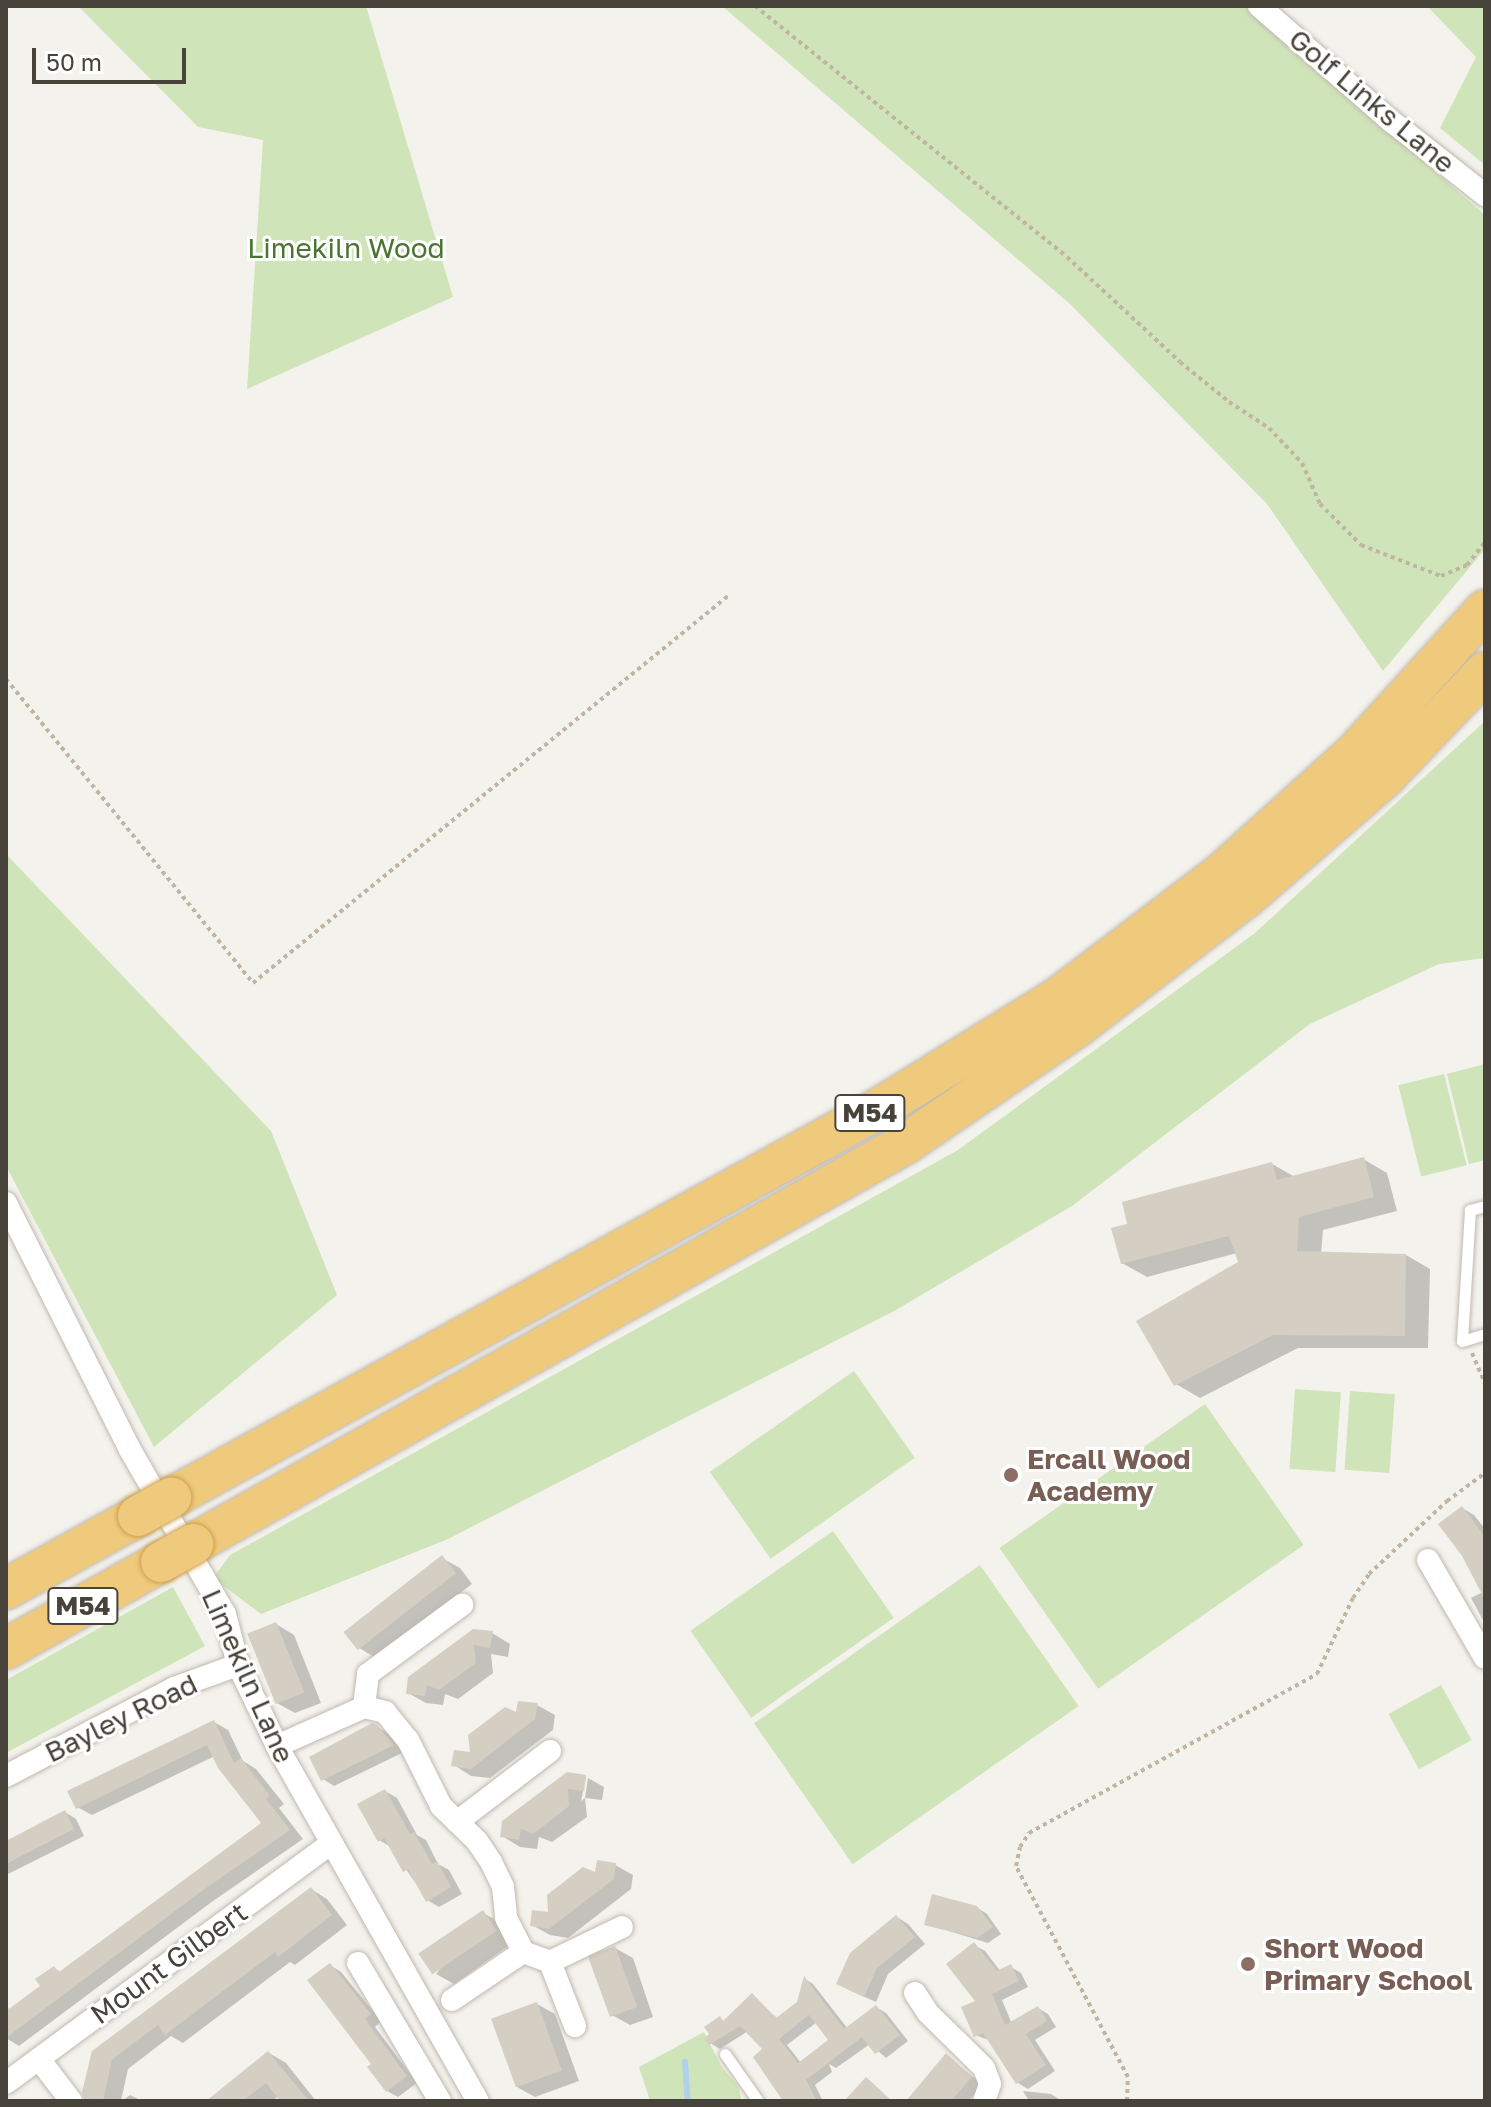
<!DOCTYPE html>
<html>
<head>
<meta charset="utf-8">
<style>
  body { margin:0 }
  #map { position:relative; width:1491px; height:2107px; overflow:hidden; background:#f4f2ec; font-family:"Golos Text",sans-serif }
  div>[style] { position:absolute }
  .green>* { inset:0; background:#d0e4b9; transform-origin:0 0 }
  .shadow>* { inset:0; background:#0003 }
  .stream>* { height:6px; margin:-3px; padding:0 3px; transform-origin:3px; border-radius:3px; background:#afd1ea }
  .building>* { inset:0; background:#d5cec2; transform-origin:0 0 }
  .path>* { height:4px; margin-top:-2px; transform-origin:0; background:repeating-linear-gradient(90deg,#bfb5a2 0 4px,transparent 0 8px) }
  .roads { filter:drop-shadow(0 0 2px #bfb9af) drop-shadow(0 0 2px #bfb9af) }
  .service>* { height:11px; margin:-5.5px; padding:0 5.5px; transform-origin:5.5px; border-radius:5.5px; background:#fff }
  .minor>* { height:22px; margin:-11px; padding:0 11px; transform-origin:11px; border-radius:11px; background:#fff }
  .motorway>* { height:40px; margin:-20px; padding:0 20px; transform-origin:20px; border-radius:20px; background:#efca7c }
  .bridges { filter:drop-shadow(0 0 2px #ce9f4c) drop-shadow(0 0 2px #ce9f4c) }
  .motorway-bridge>* { height:40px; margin:-20px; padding:0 20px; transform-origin:20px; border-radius:20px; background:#efca7c }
  .dots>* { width:22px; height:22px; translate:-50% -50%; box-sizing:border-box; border:4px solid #fff; border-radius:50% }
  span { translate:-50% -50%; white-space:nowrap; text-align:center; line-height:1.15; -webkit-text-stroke:6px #fff; paint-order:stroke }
  .shield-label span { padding:2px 6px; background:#fff; border:2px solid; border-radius:6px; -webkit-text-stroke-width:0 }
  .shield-label { font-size:26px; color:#48433a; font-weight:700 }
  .street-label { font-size:28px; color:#48433a }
  .park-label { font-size:28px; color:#4b7433 }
  .education-label { font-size:28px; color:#785e54; font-weight:700 }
  .left { translate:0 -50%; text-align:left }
  .frame { position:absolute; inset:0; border:8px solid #48433a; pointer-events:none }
  .scale { position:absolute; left:32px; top:48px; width:154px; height:36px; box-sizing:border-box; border:4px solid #48433a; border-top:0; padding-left:10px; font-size:24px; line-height:28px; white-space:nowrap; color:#48433a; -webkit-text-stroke:6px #fff; paint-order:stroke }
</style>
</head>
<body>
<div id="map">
  <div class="green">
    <i style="clip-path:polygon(78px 6px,366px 6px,453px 297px,247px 389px,263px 140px,198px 127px)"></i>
    <i style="clip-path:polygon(722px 6px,1246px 6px,1485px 215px,1485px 549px,1383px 671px,1267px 504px,1070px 304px)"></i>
    <i style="clip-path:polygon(1427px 6px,1485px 6px,1485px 165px,1440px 128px,1476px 57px)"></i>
    <i style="clip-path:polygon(1485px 721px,1485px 958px,1439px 964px,1310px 1024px,1072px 1206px,896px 1310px,448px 1539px,261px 1614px,213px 1578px,230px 1555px,958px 1150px,1255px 933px)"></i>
    <i style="clip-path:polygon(6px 854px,271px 1131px,337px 1295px,154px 1447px,6px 1166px)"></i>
    <i style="clip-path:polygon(1485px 1064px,1485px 1160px,1469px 1164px,1447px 1074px)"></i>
    <i style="left:1444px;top:1074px;width:94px;height:47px;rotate:76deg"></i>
    <i style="left:854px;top:1371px;width:106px;height:176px;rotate:55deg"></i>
    <i style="left:1295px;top:1389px;width:46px;height:80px;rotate:4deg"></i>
    <i style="left:1350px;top:1391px;width:45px;height:79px;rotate:4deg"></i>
    <i style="left:1205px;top:1404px;width:172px;height:251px;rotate:55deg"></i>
    <i style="left:833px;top:1531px;width:106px;height:174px;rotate:55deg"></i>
    <i style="left:980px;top:1565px;width:172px;height:276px;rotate:55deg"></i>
    <i style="clip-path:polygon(173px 1587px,205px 1646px,6px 1753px,6px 1680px)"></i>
    <i style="left:1441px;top:1685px;width:63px;height:60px;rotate:61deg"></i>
    <i style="clip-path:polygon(704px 2032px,721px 2066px,738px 2086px,742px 2101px,650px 2101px,639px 2067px)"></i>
  </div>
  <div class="shadow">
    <i style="clip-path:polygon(1363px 1159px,1387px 1173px,1397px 1211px,1323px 1230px,1321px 1254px,1406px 1255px,1430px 1269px,1428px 1348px,1298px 1348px,1200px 1398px,1176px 1384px,1240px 1263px,1237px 1253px,1147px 1277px,1122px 1263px,1130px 1225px,1272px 1164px,1295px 1177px)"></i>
    <i style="clip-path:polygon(1462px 1508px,1474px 1515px,1485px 1529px,1485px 1624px,1471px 1598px,1483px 1592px)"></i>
    <i style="clip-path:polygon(442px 1558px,460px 1568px,472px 1584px,374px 1657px,356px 1646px)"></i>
    <i style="clip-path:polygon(276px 1624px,294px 1635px,321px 1703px,295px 1713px,277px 1703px)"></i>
    <i style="clip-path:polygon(492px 1633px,510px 1644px,508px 1657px,491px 1654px,493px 1673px,458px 1699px,445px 1694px,443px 1705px,426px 1703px,408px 1693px,410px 1679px)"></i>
    <i style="clip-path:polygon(537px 1705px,555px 1715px,553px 1730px,490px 1778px,471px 1776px,454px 1765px,518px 1715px)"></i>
    <i style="clip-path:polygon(214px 1722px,228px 1730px,243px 1761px,256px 1769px,284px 1804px,279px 1808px,303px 1839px,213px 1901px,19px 2046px,6px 2038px,6px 2007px,11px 2010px,43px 1986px,54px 1968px,62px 1973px,264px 1823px,215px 1756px,92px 1815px,77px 1807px)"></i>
    <i style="clip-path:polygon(376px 1726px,389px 1734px,404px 1752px,334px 1786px,323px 1779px)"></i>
    <i style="clip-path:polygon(586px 1777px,581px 1801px,585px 1798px,587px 1817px,552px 1842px,539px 1837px,537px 1849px,520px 1847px,502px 1836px,504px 1822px)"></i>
    <i style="clip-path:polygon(588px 1778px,604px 1787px,602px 1800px,585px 1798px)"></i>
    <i style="clip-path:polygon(385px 1791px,397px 1798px,417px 1835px,426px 1840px,438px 1864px,449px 1870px,462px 1894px,439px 1907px,427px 1900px,391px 1847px,379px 1840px)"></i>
    <i style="clip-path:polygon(65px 1812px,76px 1819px,84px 1836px,6px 1875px,6px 1842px)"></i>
    <i style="clip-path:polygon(615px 1865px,633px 1875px,631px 1889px,568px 1938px,550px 1935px,532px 1925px,550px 1915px,597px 1875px)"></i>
    <i style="clip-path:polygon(311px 1889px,327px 1899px,347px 1925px,295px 1965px,290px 1962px,183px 2043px,171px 2036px,128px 2069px,121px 2101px,95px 2101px,94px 2052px)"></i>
    <i style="clip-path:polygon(976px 1907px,987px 1914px,1001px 1934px,988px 1943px,926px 1924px)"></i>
    <i style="clip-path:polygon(483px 1913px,501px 1923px,514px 1942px,454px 1984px,436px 1974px)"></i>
    <i style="clip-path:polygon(897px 1917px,908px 1924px,925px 1944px,888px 1974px,876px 2002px,849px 1990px)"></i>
    <i style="clip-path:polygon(974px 1945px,985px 1951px,1001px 1972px,1011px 1967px,1021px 1973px,1028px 1987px,1002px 2000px,1012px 2024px,1038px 2008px,1048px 2014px,1056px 2027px,1035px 2040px,1055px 2071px,1028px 2089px,1018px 2083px,989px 2040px,975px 2035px,978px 2002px)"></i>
    <i style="clip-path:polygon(615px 1948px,633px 1958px,653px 2017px,630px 2025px,612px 2015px)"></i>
    <i style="clip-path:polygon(330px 1965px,341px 1972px,381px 2021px,375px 2027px,417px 2083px,398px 2097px,387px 2091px)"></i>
    <i style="clip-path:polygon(evenodd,805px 1979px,813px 1984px,848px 2029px,876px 2007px,886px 2013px,908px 2041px,886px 2058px,870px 2044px,836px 2068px,829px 2064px,832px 2072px,815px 2085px,823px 2101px,785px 2101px,765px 2050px,748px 2031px,720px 2049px,710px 2043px,720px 2019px,725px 2022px,752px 1996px,778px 2019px,798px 2003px,805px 1979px,817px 2022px,831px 2040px,801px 2063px,787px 2045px,817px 2022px)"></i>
    <i style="clip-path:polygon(537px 2004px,555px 2014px,579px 2081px,535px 2097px,517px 2087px)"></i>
    <i style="clip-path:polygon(269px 2053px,286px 2063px,316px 2101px,283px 2101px,279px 2096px,272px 2101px,210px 2101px)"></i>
    <i style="clip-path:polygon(947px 2056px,983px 2085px,968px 2101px,908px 2101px)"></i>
    <i style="clip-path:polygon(1023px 2091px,1051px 2094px,1062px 2101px,1029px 2101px)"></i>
    <i style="clip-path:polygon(130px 2095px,142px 2101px,122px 2101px)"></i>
  </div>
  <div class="stream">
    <i style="left:685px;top:2062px;width:39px;rotate:86deg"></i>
  </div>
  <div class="building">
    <i style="clip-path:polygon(1364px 1157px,1374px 1197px,1299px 1217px,1297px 1251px,1406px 1254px,1405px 1336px,1273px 1335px,1174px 1386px,1136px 1321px,1238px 1262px,1229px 1236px,1121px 1264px,1111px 1228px,1127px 1224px,1122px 1202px,1272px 1162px,1277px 1180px)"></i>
    <i style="clip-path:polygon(1462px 1506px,1485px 1537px,1485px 1600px,1462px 1556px,1438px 1524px)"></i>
    <i style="left:442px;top:1555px;width:23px;height:125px;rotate:52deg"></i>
    <i style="left:276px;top:1622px;width:76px;height:31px;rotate:68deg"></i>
    <i style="clip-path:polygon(473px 1629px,493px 1631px,490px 1648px,474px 1645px,476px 1663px,439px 1690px,427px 1685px,425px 1696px,406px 1694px,408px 1677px)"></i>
    <i style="clip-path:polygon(518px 1701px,538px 1703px,535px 1719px,471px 1769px,451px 1766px,454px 1750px,470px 1752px,468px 1735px,505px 1707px,516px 1712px)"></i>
    <i style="clip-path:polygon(214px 1720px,234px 1763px,241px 1758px,270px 1796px,266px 1799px,290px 1830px,199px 1893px,6px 2038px,6px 2011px,40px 1986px,35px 1979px,54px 1966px,59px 1972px,261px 1823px,218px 1768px,207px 1745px,76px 1809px,67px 1791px)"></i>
    <i style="clip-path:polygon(372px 1723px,377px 1725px,394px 1745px,321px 1781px,309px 1757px)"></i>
    <i style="clip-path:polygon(567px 1772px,586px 1775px,584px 1791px,568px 1789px,569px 1806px,533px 1834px,521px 1829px,519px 1840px,500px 1837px,502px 1821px)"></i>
    <i style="clip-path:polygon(385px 1789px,410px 1834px,414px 1832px,432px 1864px,437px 1861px,451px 1887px,426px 1902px,408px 1869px,403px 1872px,384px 1838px,378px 1842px,357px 1804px)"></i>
    <i style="clip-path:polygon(65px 1810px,74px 1829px,6px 1864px,6px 1841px)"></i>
    <i style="clip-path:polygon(597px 1860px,616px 1863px,614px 1879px,549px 1929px,530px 1926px,532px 1910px,548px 1912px,547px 1895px,583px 1867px,595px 1872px)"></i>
    <i style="clip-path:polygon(311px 1887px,332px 1915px,278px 1957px,275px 1952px,165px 2035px,158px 2025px,123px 2051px,112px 2060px,103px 2101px,85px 2101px,82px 2092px,92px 2051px)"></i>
    <i style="clip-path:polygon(932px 1894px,977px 1906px,993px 1927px,977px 1938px,924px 1925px)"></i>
    <i style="left:483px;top:1910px;width:25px;height:78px;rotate:56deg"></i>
    <i style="clip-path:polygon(896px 1915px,915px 1937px,877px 1968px,864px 1997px,836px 1984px,850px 1953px)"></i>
    <i style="clip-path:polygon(974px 1942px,997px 1971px,1011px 1964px,1019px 1981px,992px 1994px,1005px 2025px,1038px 2006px,1047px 2021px,1026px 2034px,1046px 2065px,1016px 2084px,983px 2033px,974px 2037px,961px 2007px,975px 2001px,946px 1964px)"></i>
    <i style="left:615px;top:1946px;width:65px;height:29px;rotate:70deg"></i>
    <i style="clip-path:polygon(330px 1963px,371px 2014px,365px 2019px,407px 2076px,386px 2092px,367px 2067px,371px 2064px,307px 1980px)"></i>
    <i style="clip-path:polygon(evenodd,804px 1976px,844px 2029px,876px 2005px,900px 2035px,875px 2054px,862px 2037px,806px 2080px,817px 2101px,783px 2101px,753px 2057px,762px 2049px,740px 2026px,709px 2045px,704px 2039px,709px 2034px,704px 2027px,720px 2016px,723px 2021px,752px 1993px,776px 2018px,797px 2002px,804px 1976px,809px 2015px,828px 2040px,798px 2063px,779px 2039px,809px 2015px)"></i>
    <i style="left:537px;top:2002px;width:73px;height:49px;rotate:70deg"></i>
    <i style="clip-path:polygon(268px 2051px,309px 2101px,280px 2101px,266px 2083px,243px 2101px,206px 2101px)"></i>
    <i style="clip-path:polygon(946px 2053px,972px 2077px,951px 2101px,906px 2101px)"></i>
    <i style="clip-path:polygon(866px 2077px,892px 2101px,844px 2101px)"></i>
  </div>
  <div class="path">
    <i style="left:755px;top:6px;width:400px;rotate:38.8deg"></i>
    <i style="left:1067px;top:257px;width:154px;rotate:42.9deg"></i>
    <i style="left:1180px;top:362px;width:63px;rotate:39.2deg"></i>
    <i style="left:1229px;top:402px;width:48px;rotate:33deg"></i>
    <i style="left:1269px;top:428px;width:48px;rotate:46.7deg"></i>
    <i style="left:1302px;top:463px;width:45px;rotate:66.3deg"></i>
    <i style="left:1320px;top:504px;width:58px;rotate:45deg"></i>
    <i style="left:1361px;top:545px;width:86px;rotate:21.2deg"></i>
    <i style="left:1441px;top:576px;width:28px;rotate:-23deg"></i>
    <i style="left:1467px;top:565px;width:29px;rotate:-52deg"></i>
    <i style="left:6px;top:679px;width:392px;rotate:50.9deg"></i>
    <i style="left:253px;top:983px;width:613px;rotate:-39.17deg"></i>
    <i style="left:1472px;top:1353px;width:34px;rotate:67deg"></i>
    <i style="left:1127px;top:2101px;width:24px;rotate:-88deg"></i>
    <i style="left:1128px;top:2077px;width:239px;rotate:-118deg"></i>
    <i style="left:1016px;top:1866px;width:19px;rotate:-78deg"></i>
    <i style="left:1020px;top:1847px;width:17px;rotate:-57deg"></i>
    <i style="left:1029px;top:1833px;width:329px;rotate:-28.9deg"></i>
    <i style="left:1317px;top:1674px;width:84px;rotate:-64.7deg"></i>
    <i style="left:1353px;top:1598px;width:29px;rotate:-56deg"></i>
    <i style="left:1369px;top:1574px;width:107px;rotate:-43.1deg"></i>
    <i style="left:1447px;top:1501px;width:47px;rotate:-36.4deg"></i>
  </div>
  <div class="roads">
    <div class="service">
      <i style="left:1485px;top:1206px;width:16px;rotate:165deg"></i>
      <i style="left:1470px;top:1210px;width:131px;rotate:93.5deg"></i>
      <i style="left:1462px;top:1341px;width:24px;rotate:-17deg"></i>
      <i style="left:725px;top:2054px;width:57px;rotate:54.9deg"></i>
    </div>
    <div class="minor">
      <i style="left:1259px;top:6px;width:175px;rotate:41.1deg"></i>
      <i style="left:1391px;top:121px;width:120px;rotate:38.2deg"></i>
      <i style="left:6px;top:1203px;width:274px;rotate:63.3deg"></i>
      <i style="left:129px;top:1448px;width:192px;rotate:60deg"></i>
      <i style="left:225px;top:1614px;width:53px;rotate:75.7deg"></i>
      <i style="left:238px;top:1665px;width:90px;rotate:64.3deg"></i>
      <i style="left:277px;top:1746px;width:408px;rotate:60.5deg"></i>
      <i style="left:1428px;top:1560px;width:113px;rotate:59.8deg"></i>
      <i style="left:364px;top:1707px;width:33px;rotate:-83deg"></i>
      <i style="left:368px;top:1674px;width:117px;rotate:-36.3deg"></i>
      <i style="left:277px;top:1746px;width:95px;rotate:-24.1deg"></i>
      <i style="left:364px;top:1707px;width:22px;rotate:13deg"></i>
      <i style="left:385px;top:1712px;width:36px;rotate:51deg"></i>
      <i style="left:408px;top:1740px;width:74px;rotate:63.4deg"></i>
      <i style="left:441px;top:1806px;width:50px;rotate:44.2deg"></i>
      <i style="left:477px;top:1841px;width:25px;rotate:56deg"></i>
      <i style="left:491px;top:1862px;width:28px;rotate:64deg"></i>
      <i style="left:503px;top:1887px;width:31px;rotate:84deg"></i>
      <i style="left:506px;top:1918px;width:38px;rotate:63deg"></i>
      <i style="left:523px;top:1952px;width:29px;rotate:20deg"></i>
      <i style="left:550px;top:1962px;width:69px;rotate:68.7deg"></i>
      <i style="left:6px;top:1776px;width:190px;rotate:-27.6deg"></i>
      <i style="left:174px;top:1688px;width:68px;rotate:-19.8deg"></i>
      <i style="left:457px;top:1822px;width:117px;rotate:-37.4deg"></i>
      <i style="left:550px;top:1962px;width:80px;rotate:-25.9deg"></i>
      <i style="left:358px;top:1963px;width:161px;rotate:59.3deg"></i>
      <i style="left:915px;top:1993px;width:24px;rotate:57deg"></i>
      <i style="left:928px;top:2013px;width:78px;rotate:44.5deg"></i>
      <i style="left:984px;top:2068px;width:17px;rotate:69deg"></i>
      <i style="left:990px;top:2084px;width:18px;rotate:109deg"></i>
      <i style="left:452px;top:2000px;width:86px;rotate:-34.1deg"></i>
      <i style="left:39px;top:2059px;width:53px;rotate:52.7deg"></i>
      <i style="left:6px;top:2083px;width:404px;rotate:-36.4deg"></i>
    </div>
    <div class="motorway">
      <i style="left:171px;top:1498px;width:807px;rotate:-28.82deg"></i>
      <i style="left:878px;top:1109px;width:213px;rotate:-31.7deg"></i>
      <i style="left:1059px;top:997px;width:202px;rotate:-37.2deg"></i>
      <i style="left:1220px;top:875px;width:182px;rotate:-42.1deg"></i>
      <i style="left:1355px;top:753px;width:193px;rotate:-47.7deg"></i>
      <i style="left:193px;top:1544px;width:817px;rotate:-29.33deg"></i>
      <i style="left:905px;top:1144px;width:209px;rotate:-34.3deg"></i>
      <i style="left:1078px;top:1026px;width:210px;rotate:-37.5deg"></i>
      <i style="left:1245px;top:898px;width:184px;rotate:-40.8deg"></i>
      <i style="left:1384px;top:778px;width:146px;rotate:-46.4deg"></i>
      <i style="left:6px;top:1589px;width:151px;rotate:-28.9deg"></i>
      <i style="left:6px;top:1649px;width:178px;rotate:-29.3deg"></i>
    </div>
  </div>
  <div class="bridges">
    <div class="motorway-bridge">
      <i style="left:138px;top:1516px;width:38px;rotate:-29deg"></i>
      <i style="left:161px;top:1562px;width:37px;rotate:-29deg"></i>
    </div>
  </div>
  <div class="dots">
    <i style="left:1011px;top:1475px;background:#8d6e63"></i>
    <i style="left:1248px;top:1964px;background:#8d6e63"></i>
  </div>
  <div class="shield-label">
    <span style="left:870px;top:1113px">M54</span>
    <span style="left:83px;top:1606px">M54</span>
  </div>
  <div class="street-label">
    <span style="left:1372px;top:101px;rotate:40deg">Golf Links Lane</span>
    <span style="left:248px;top:1676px;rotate:66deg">Limekiln Lane</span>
    <span style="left:121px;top:1718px;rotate:-26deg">Bayley Road</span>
    <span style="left:169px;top:1963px;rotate:-36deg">Mount Gilbert</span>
  </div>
  <div class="park-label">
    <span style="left:346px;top:248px">Limekiln Wood</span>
  </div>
  <div class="education-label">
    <span class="left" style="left:1027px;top:1475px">Ercall Wood<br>Academy</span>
    <span class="left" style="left:1264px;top:1964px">Short Wood<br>Primary School</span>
  </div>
  <div class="frame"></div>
  <div class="scale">50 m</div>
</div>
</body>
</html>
